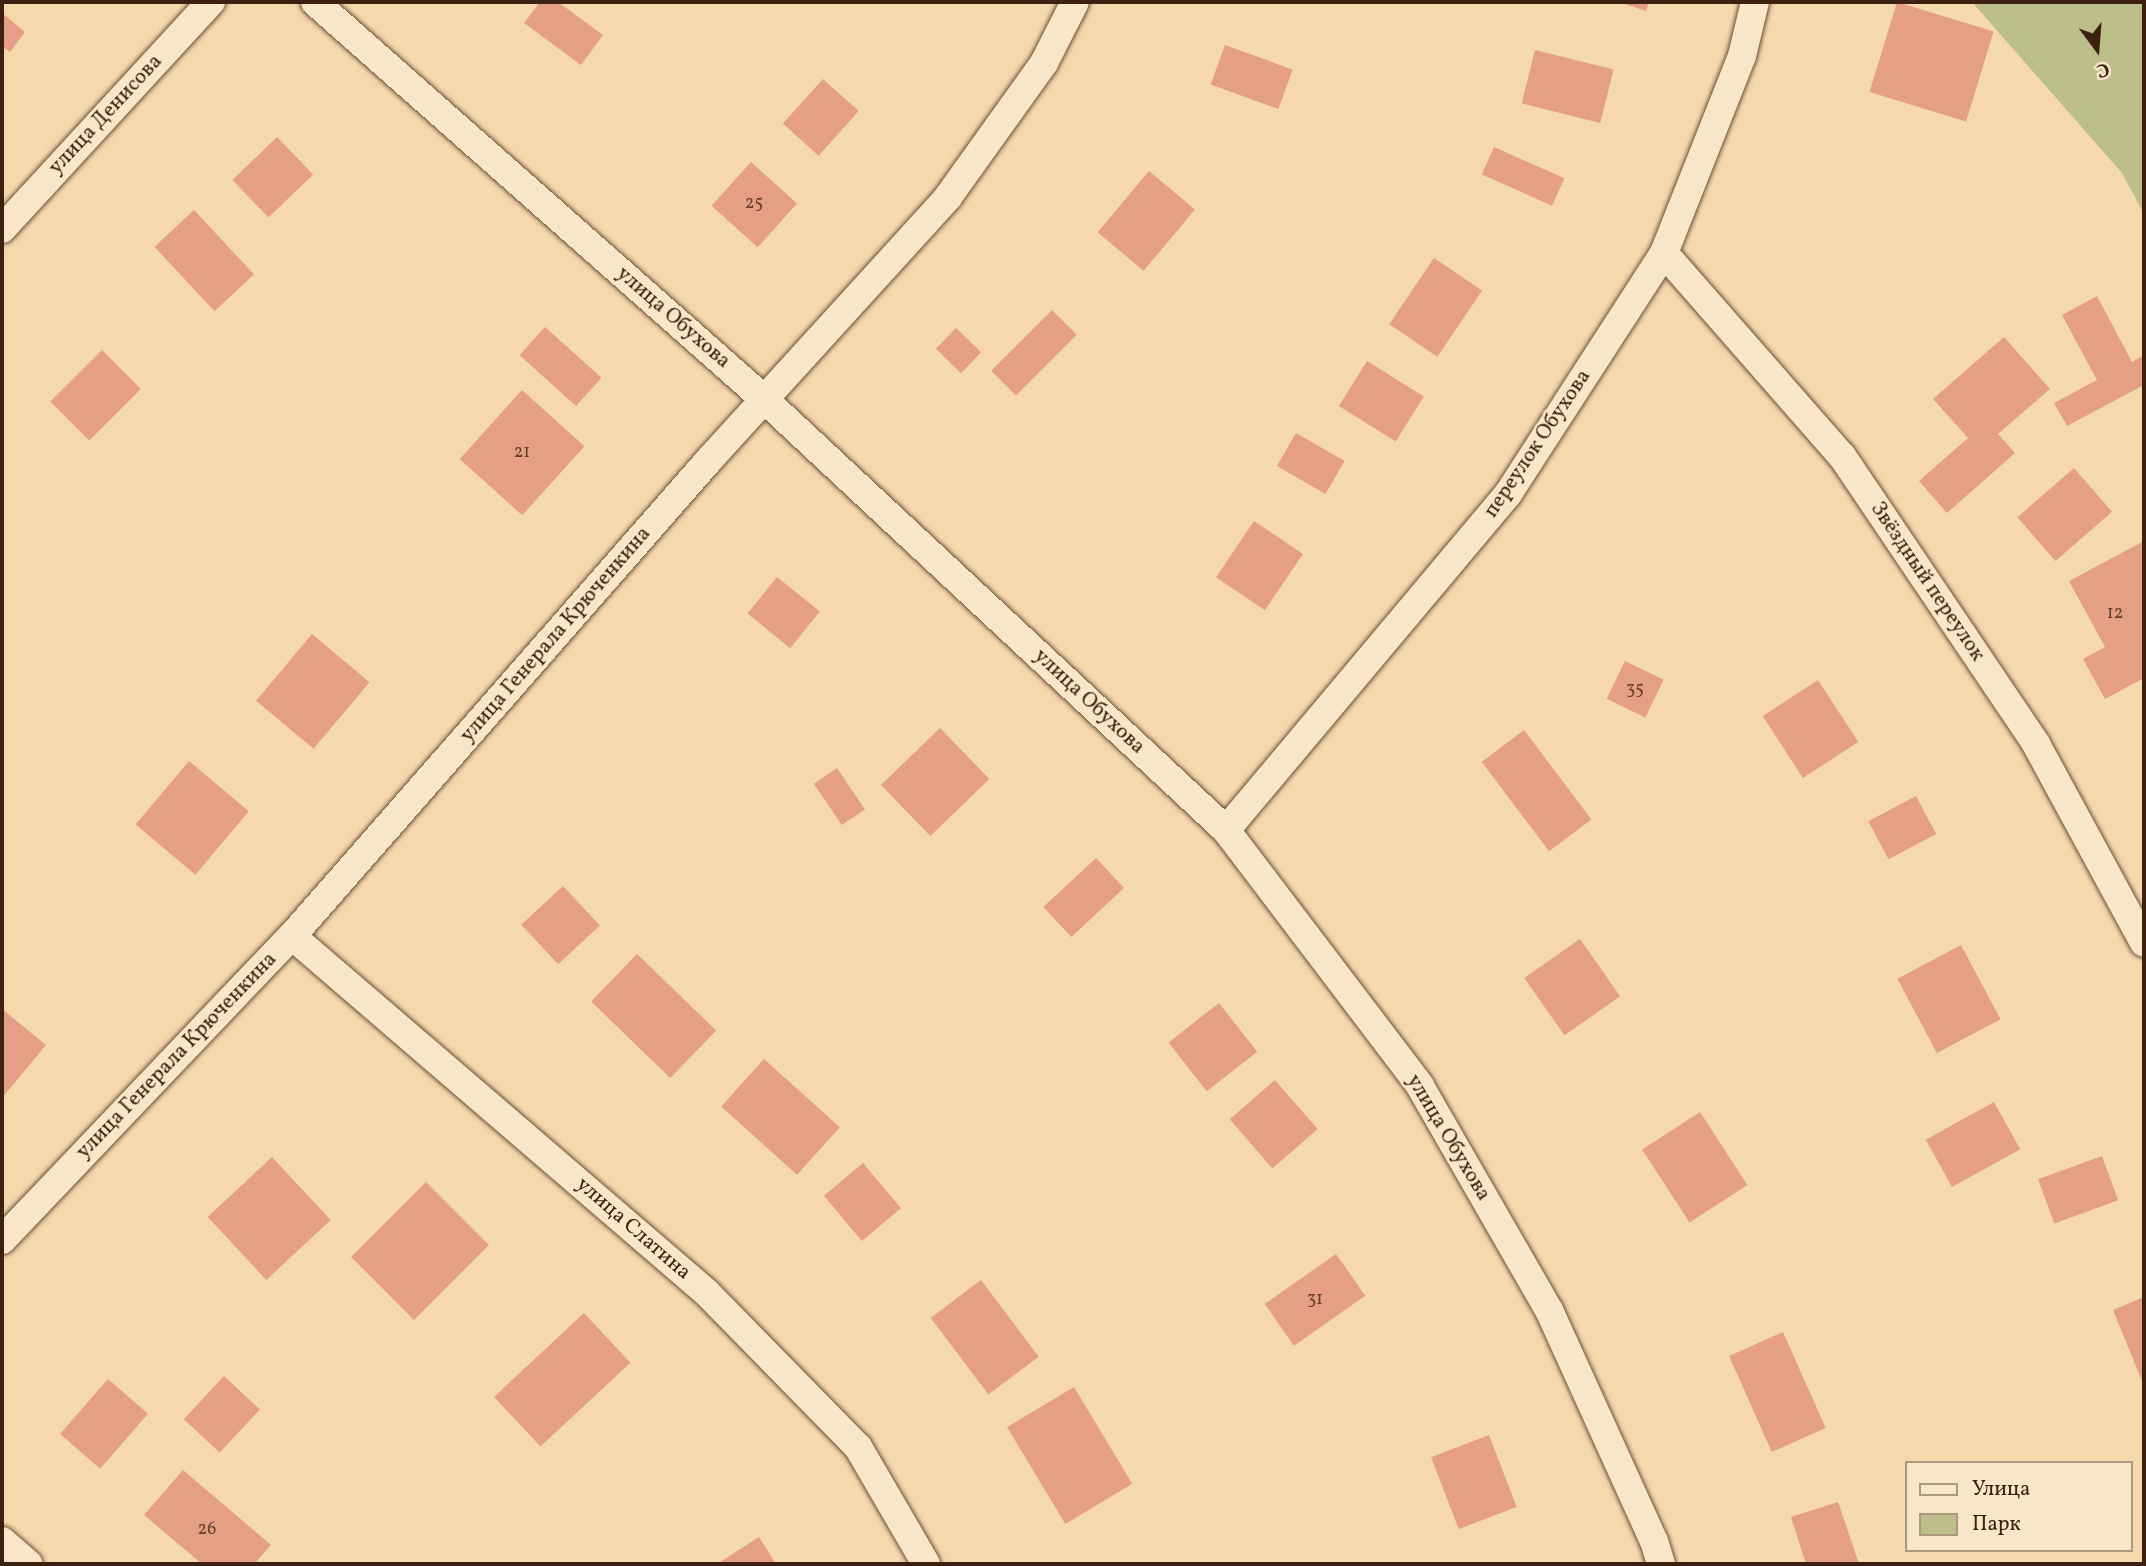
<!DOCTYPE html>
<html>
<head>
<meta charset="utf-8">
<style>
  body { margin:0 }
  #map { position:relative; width:2146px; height:1566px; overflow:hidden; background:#f5d8ab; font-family:Vollkorn,serif }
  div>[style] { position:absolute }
  .green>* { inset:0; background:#bcbf89 }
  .building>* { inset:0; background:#e49f85; transform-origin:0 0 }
  .roads { filter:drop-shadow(0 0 2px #6b4f37) drop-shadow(0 0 2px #6b4f37) }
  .street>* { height:28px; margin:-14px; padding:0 14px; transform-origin:14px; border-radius:14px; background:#f8e6c8 }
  span { translate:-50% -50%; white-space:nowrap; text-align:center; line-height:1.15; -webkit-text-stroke:5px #f8e6c8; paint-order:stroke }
  .number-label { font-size:18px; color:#67402d }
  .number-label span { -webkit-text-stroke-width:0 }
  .street-label { font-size:21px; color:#3d2110 }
  .frame { position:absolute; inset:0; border:4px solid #3d2110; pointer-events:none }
  .legend { position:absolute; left:1905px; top:1461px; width:228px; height:91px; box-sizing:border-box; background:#f8e6c8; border:2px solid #ad977e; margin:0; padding:9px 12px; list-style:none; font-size:21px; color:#3d2110 }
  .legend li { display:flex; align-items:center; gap:14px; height:35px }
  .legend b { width:35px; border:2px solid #ad977e }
  .north { position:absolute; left:2062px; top:14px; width:70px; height:70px; -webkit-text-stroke:5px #f8e6c8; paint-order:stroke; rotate:164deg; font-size:19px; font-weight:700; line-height:28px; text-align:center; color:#3d2110 }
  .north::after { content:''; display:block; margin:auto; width:24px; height:32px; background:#3d2110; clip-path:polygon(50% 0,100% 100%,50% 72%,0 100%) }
</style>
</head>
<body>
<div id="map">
  <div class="green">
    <i style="clip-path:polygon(1972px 2px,2144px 2px,2144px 214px,2122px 173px)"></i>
  </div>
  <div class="building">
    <i style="clip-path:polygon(540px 2px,558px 2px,603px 35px,581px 65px,524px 23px)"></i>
    <i style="clip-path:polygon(1619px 2px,1649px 2px,1646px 11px)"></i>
    <i style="left:1897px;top:2px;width:101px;height:94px;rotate:17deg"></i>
    <i style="clip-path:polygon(2px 13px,25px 32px,10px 52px,2px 46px)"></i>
    <i style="left:1225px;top:45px;width:72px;height:42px;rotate:20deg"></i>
    <i style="left:1535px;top:50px;width:81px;height:55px;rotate:14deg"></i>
    <i style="left:823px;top:79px;width:48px;height:60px;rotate:42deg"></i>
    <i style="left:277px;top:137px;width:52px;height:62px;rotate:46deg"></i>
    <i style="left:1494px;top:147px;width:77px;height:30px;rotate:24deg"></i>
    <i style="left:751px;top:162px;width:62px;height:59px;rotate:42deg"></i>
    <i style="left:1149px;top:171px;width:60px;height:80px;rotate:40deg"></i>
    <i style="left:194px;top:210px;width:88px;height:54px;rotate:47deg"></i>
    <i style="left:1434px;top:258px;width:58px;height:80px;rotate:34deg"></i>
    <i style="clip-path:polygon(2097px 296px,2132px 362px,2144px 355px,2144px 385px,2067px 426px,2054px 403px,2097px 380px,2062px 315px)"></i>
    <i style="left:1052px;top:310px;width:35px;height:86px;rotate:45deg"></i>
    <i style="left:545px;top:327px;width:76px;height:38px;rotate:42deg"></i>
    <i style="left:956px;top:328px;width:35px;height:29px;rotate:44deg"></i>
    <i style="clip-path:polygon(2004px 337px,2050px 389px,1998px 434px,2015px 453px,1947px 513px,1919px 481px,1968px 438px,1933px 399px)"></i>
    <i style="left:102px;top:350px;width:55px;height:73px;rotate:45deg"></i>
    <i style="left:1367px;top:361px;width:67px;height:53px;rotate:32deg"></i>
    <i style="left:522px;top:390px;width:84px;height:93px;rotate:42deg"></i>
    <i style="left:1296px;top:433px;width:56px;height:38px;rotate:30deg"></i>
    <i style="left:2074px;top:468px;width:58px;height:75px;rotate:49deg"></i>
    <i style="left:1254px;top:521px;width:59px;height:68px;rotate:34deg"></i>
    <i style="clip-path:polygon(2144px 541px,2144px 678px,2105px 699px,2083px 659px,2105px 647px,2069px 581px)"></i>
    <i style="left:777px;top:577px;width:55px;height:47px;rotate:39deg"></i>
    <i style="left:312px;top:634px;width:75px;height:87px;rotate:40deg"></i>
    <i style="left:1625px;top:661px;width:43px;height:42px;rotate:26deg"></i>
    <i style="left:1818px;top:680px;width:74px;height:66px;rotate:57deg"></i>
    <i style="left:940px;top:728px;width:71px;height:82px;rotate:46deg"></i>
    <i style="left:1524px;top:730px;width:112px;height:53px;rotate:53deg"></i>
    <i style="left:189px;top:761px;width:78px;height:83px;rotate:40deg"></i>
    <i style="left:837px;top:768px;width:50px;height:28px;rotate:56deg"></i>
    <i style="left:1916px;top:796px;width:43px;height:54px;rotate:62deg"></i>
    <i style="left:1096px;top:858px;width:41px;height:72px;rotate:47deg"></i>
    <i style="left:563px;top:886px;width:54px;height:57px;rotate:47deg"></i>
    <i style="left:1580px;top:939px;width:70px;height:68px;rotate:55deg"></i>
    <i style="left:1961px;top:945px;width:84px;height:72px;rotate:62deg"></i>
    <i style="left:637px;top:954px;width:110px;height:66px;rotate:44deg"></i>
    <i style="left:1219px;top:1003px;width:62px;height:64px;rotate:52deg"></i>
    <i style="clip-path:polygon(2px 1009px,46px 1045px,2px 1098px)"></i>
    <i style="left:764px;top:1059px;width:102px;height:64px;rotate:42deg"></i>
    <i style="left:1275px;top:1080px;width:65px;height:60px;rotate:49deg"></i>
    <i style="left:1994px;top:1102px;width:54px;height:78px;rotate:61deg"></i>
    <i style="left:1700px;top:1112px;width:87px;height:69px;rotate:57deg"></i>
    <i style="left:2102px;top:1156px;width:47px;height:68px;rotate:70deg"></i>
    <i style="left:272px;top:1157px;width:86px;height:88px;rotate:47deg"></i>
    <i style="left:863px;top:1163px;width:59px;height:51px;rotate:50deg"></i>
    <i style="left:426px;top:1182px;width:89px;height:106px;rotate:45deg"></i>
    <i style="left:1336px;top:1254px;width:51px;height:87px;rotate:55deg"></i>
    <i style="left:981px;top:1280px;width:96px;height:63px;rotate:53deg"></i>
    <i style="clip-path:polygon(2144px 1297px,2144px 1386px,2113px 1310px)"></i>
    <i style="left:584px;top:1313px;width:68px;height:123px;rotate:47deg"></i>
    <i style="left:1783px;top:1332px;width:105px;height:59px;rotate:66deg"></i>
    <i style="left:224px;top:1376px;width:49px;height:59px;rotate:43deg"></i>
    <i style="left:108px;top:1379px;width:53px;height:73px;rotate:41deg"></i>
    <i style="left:1074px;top:1387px;width:113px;height:78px;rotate:59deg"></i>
    <i style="left:1489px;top:1435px;width:77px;height:62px;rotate:69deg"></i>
    <i style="clip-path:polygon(183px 1470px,271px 1545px,254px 1564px,202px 1564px,144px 1515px)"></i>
    <i style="clip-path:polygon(1838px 1502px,1859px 1564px,1806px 1564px,1791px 1517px)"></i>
    <i style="clip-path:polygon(759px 1537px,776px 1564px,717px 1564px)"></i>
  </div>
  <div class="roads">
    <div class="street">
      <i style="left:315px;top:2px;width:599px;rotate:41.48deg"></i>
      <i style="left:764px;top:399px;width:632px;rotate:43.01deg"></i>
      <i style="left:1226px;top:830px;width:321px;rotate:52.8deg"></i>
      <i style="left:1420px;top:1086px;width:258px;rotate:60.1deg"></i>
      <i style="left:1549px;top:1310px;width:254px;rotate:65.6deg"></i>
      <i style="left:1654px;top:1541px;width:24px;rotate:73deg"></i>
      <i style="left:2px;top:229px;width:309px;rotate:-47.4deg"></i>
      <i style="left:1664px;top:253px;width:270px;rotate:48.8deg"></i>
      <i style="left:1842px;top:456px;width:347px;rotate:56deg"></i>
      <i style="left:2036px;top:744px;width:226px;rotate:61.5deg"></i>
      <i style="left:1226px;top:830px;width:439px;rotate:-50deg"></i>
      <i style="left:1508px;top:494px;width:287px;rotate:-57.1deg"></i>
      <i style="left:1664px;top:253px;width:212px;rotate:-68.4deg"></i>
      <i style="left:1742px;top:56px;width:56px;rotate:-76.5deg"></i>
      <i style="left:292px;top:936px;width:547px;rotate:40.7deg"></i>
      <i style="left:707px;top:1293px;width:216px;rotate:45.6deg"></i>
      <i style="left:858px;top:1447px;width:135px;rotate:59.8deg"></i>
      <i style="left:2px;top:1240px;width:420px;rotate:-46.4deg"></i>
      <i style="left:292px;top:936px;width:633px;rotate:-48.78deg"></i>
      <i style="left:709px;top:460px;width:355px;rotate:-47.7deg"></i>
      <i style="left:948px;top:197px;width:165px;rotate:-54.4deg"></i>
      <i style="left:1044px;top:63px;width:68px;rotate:-63.1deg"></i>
      <i style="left:2px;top:1541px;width:35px;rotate:41deg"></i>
    </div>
  </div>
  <div class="number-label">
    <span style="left:754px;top:204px">25</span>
    <span style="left:522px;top:453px">21</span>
    <span style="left:2115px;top:614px">12</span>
    <span style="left:1635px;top:690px">35</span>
    <span style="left:1315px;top:1300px">31</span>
    <span style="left:207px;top:1530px">26</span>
  </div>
  <div class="street-label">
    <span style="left:106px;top:115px;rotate:-47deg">улица Денисова</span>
    <span style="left:673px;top:318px;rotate:41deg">улица Обухова</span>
    <span style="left:1538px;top:444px;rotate:-56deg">переулок Обухова</span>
    <span style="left:1927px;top:582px;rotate:56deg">Звёздный переулок</span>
    <span style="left:556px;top:635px;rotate:-49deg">улица Генерала Крюченкина</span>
    <span style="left:1089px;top:702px;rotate:43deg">улица Обухова</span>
    <span style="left:177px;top:1056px;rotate:-46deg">улица Генерала Крюченкина</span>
    <span style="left:1448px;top:1138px;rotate:59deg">улица Обухова</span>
    <span style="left:633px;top:1229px;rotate:41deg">улица Слатина</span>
  </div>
  <div class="frame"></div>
  <ul class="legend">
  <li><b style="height:9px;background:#f8e6c8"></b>Улица</li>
  <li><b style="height:19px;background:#bcbf89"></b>Парк</li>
  </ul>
  <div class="north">С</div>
</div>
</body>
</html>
